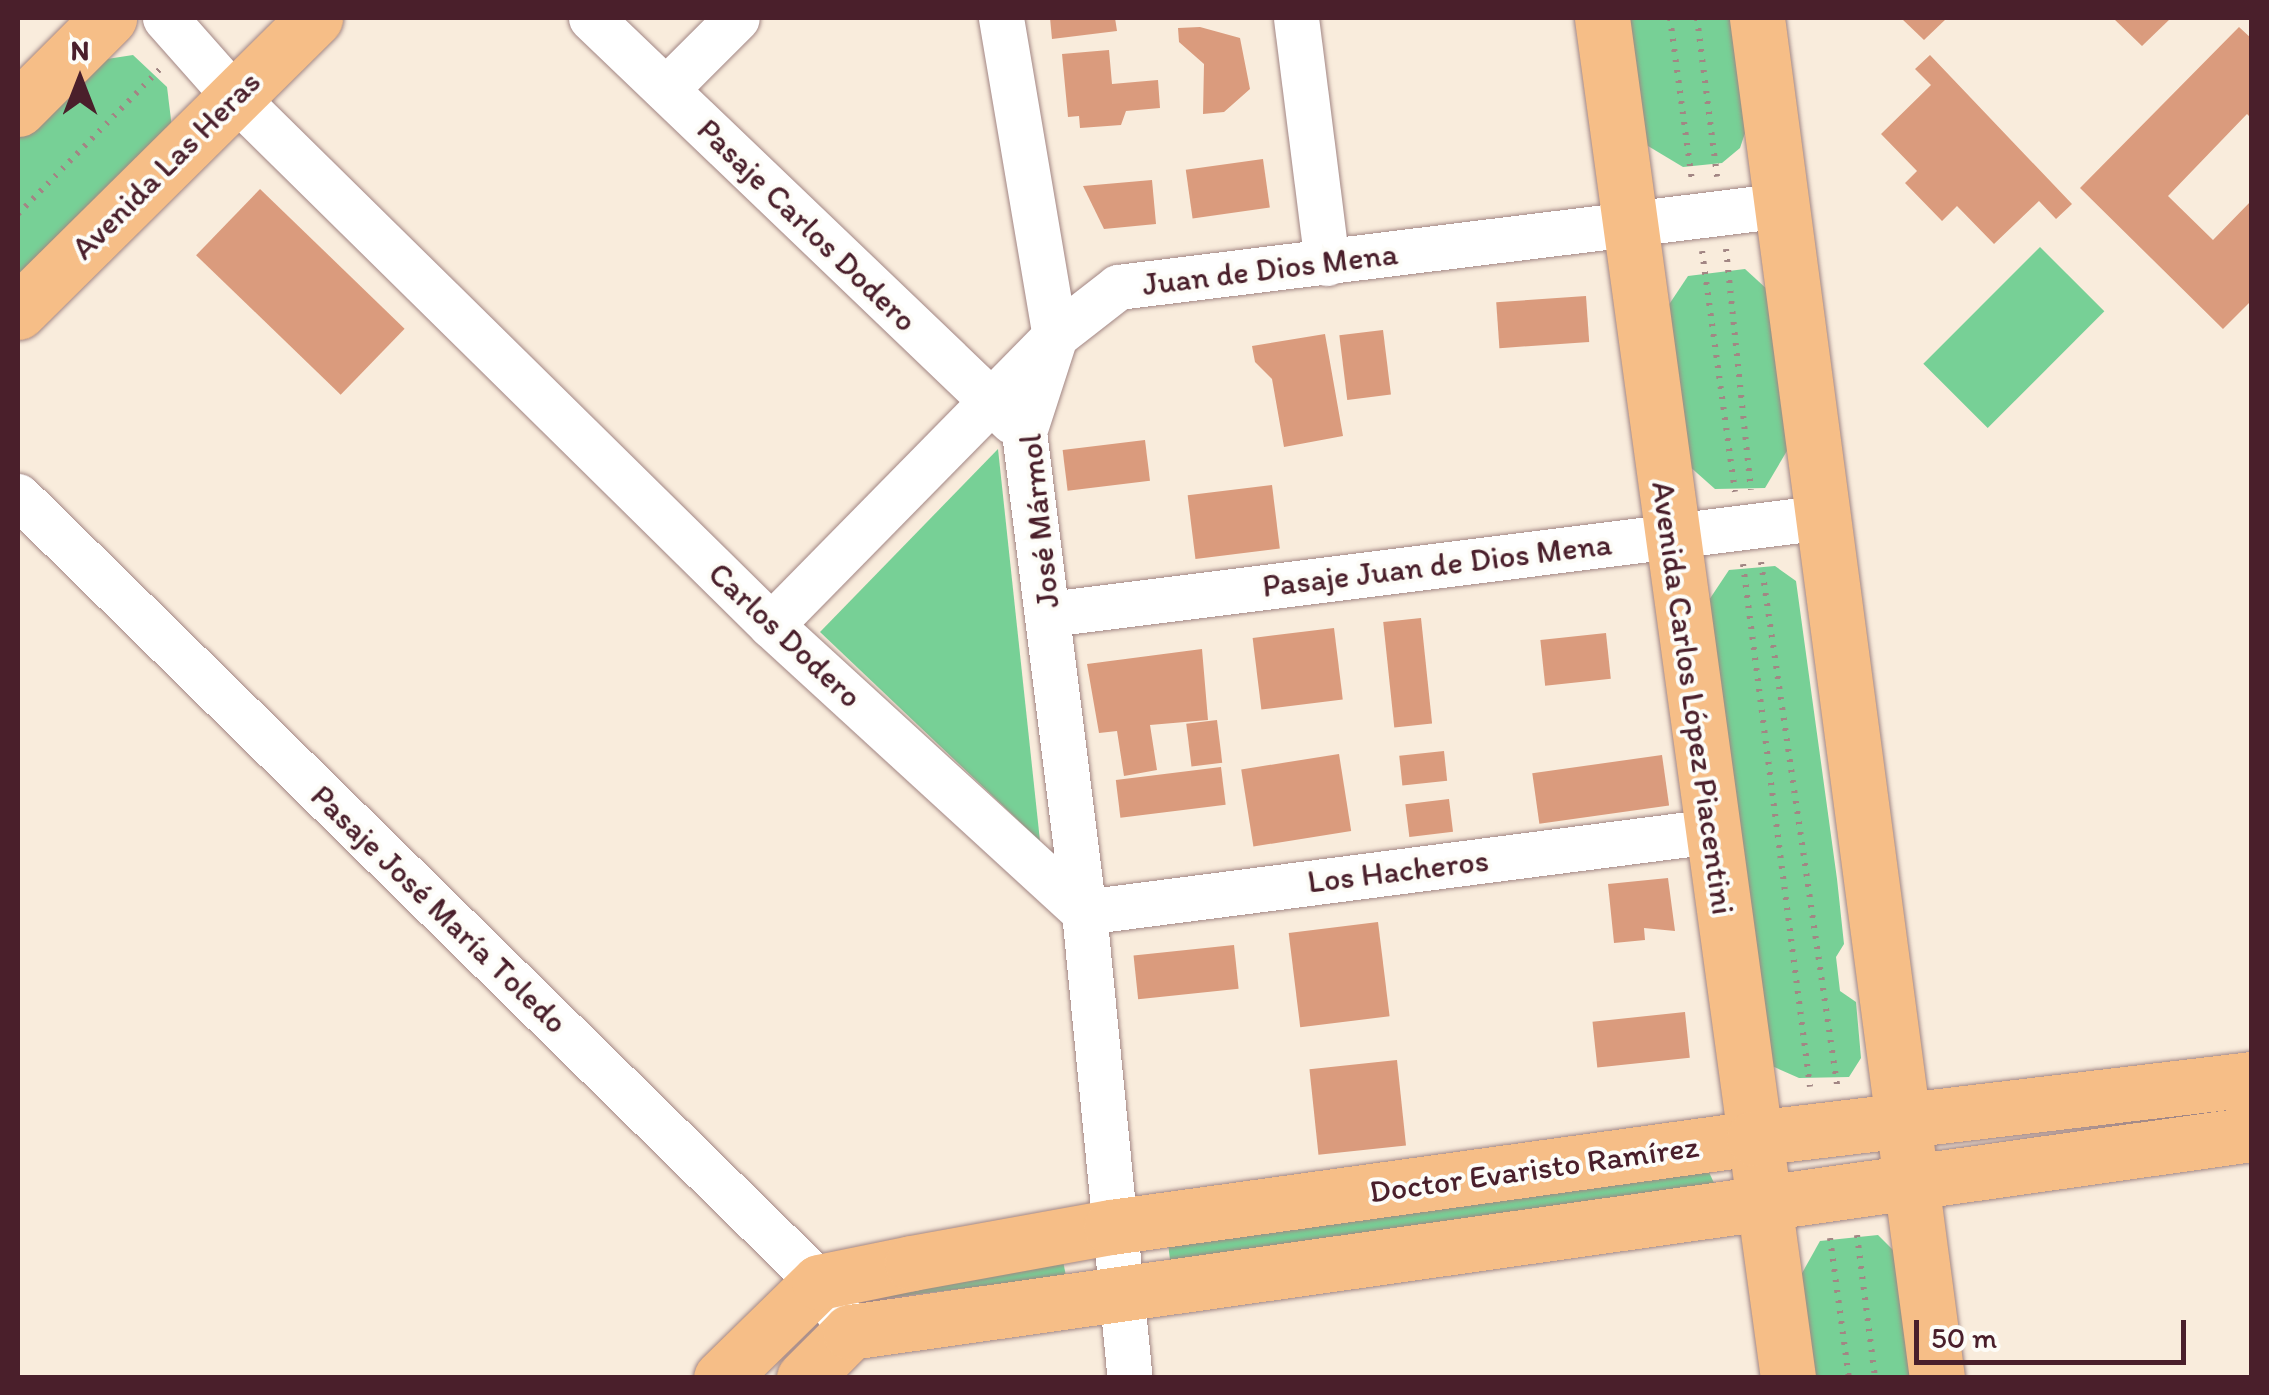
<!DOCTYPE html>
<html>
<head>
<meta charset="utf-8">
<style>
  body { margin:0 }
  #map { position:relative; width:2269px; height:1395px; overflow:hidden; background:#f9ecdc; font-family:Itim,sans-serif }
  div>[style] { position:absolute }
  .green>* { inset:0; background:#77d096; transform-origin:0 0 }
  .building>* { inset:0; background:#da9b7d; transform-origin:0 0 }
  .path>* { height:6px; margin-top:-3px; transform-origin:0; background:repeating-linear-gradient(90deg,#a28684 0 2.5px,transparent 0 10.5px) }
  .roads { filter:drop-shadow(0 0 2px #a28684) drop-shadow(0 0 2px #a28684) }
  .minor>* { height:45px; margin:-22.5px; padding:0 22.5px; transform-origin:22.5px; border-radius:22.5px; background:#fff }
  .major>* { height:55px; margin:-27.5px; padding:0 27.5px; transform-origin:27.5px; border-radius:27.5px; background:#f6be87 }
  span { translate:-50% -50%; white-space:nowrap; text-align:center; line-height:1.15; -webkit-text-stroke:8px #fdfcf7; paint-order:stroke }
  .street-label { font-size:32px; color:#4a1f2b }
  .frame { position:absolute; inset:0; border:20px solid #4a1f2b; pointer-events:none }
  .north { position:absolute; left:30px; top:30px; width:100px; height:100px; -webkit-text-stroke:8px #fdfcf7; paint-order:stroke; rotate:0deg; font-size:28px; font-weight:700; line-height:40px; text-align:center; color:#4a1f2b }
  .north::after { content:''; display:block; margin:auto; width:35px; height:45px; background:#4a1f2b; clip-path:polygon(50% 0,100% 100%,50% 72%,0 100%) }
  .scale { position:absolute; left:1914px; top:1320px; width:272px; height:45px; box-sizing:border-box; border:5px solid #4a1f2b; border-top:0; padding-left:12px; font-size:30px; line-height:35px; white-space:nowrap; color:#4a1f2b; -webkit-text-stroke:8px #fdfcf7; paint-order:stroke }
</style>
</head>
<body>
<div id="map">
  <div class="green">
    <i style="clip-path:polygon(1625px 18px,1737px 18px,1751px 115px,1740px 148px,1722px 163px,1683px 167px,1643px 143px)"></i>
    <i style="clip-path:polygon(133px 55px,167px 87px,172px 128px,18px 282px,18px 137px,94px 61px)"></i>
    <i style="left:2040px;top:247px;width:91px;height:165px;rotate:45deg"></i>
    <i style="clip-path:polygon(1745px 269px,1768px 290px,1794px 439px,1765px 488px,1715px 489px,1688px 465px,1666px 309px,1688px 276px)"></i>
    <i style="clip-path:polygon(998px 449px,1040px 841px,820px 632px)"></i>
    <i style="clip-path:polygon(1775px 566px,1796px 581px,1837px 879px,1844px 944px,1836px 957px,1840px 991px,1856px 1002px,1861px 1058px,1849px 1077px,1799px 1078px,1772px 1066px,1707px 603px,1729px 570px)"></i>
    <i style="clip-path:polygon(1708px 1170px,1714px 1183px,1172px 1276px,1168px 1243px)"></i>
    <i style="clip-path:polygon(1878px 1235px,1900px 1257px,1916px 1377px,1815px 1377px,1801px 1275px,1820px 1241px)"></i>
    <i style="clip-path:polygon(1061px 1251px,1066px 1276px,878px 1299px,878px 1279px)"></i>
  </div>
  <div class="building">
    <i style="clip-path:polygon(1050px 18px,1115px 18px,1117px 31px,1052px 39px)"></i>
    <i style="clip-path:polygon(1901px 18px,1947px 18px,1924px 40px)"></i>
    <i style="clip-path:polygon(2113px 18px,2171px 18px,2142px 46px)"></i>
    <i style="clip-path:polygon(1200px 27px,1240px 38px,1250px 89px,1224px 112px,1203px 114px,1204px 64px,1179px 42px,1178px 28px)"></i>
    <i style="clip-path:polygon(2239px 27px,2252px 39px,2252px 119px,2247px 114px,2168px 196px,2213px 240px,2252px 200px,2252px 300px,2223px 329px,2080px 188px)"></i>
    <i style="clip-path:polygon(1109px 50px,1112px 84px,1158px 80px,1160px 108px,1126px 111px,1121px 125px,1080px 128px,1079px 116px,1068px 117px,1062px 54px)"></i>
    <i style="clip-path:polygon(1930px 55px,2072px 204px,2056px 219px,2039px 201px,1994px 244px,1957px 206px,1942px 221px,1905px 183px,1917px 171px,1881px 134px,1931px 85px,1915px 69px)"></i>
    <i style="left:1263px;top:159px;width:49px;height:78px;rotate:82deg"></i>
    <i style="clip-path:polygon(1152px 180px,1156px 224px,1104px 229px,1083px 186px)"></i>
    <i style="left:260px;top:189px;width:201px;height:92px;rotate:44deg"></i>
    <i style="left:1586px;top:296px;width:46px;height:90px;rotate:86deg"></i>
    <i style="left:1383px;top:330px;width:65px;height:44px;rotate:83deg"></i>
    <i style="clip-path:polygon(1325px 334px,1343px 436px,1284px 447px,1272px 379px,1255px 362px,1252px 346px)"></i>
    <i style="left:1145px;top:440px;width:41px;height:83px;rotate:83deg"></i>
    <i style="left:1272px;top:485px;width:64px;height:85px;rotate:83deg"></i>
    <i style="left:1421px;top:618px;width:106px;height:38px;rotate:84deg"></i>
    <i style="left:1334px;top:628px;width:72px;height:82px;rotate:83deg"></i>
    <i style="left:1606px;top:633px;width:46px;height:66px;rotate:84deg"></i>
    <i style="clip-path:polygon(1202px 649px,1208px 720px,1150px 725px,1157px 770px,1124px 776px,1117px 731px,1099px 733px,1087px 664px)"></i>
    <i style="left:1217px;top:720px;width:43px;height:31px;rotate:83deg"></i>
    <i style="left:1444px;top:751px;width:30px;height:45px;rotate:84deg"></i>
    <i style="left:1339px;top:754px;width:78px;height:99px;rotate:81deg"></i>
    <i style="left:1662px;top:755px;width:51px;height:131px;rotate:82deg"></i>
    <i style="left:1221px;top:767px;width:38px;height:106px;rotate:83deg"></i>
    <i style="left:1449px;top:799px;width:33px;height:44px;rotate:83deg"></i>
    <i style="clip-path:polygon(1668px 878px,1675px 931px,1644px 928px,1645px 940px,1614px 943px,1608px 884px)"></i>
    <i style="left:1378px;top:922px;width:95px;height:90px;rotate:83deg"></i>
    <i style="left:1234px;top:945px;width:44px;height:101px;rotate:84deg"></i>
    <i style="left:1685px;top:1012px;width:46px;height:93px;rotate:84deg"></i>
    <i style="left:1397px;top:1060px;width:86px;height:88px;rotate:84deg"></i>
  </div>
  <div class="path">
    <i style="left:1670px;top:18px;width:163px;rotate:82.3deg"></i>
    <i style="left:1697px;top:18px;width:160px;rotate:82.8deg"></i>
    <i style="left:18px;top:214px;width:204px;rotate:-45.6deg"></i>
    <i style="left:1726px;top:249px;width:242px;rotate:84.1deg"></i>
    <i style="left:1702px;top:251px;width:243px;rotate:82.2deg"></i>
    <i style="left:1761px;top:562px;width:528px;rotate:81.72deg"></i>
    <i style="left:1743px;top:564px;width:527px;rotate:82.7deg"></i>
    <i style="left:1857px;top:1235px;width:144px;rotate:82.8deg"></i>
    <i style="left:1830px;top:1238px;width:141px;rotate:82.3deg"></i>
  </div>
  <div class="roads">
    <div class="minor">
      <i style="left:165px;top:18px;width:104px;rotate:48.5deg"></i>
      <i style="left:234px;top:96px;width:754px;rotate:44.57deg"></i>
      <i style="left:771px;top:625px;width:425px;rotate:42.5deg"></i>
      <i style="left:591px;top:18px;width:583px;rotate:43.75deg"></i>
      <i style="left:1001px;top:18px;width:323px;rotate:80.4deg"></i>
      <i style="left:1055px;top:336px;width:101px;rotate:107.9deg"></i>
      <i style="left:1024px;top:432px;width:484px;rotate:82.9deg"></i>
      <i style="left:1084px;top:912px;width:468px;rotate:84.4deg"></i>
      <i style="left:1296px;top:18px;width:247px;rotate:82.8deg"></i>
      <i style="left:666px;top:89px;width:100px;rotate:-45deg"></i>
      <i style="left:18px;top:496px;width:1122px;rotate:44.46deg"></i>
      <i style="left:819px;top:1282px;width:59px;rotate:58.2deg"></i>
      <i style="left:1049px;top:614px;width:782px;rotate:-7.13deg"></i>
      <i style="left:771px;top:625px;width:405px;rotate:-45.5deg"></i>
      <i style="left:1055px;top:336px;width:80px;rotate:-37.9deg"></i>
      <i style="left:1118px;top:287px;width:671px;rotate:-7.02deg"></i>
      <i style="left:1084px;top:912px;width:633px;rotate:-7.35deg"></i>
    </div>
    <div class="major">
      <i style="left:1602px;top:18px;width:1373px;rotate:82.21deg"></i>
      <i style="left:1757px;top:18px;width:1372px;rotate:82.46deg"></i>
      <i style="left:18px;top:109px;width:129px;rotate:-45deg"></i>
      <i style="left:18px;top:312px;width:418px;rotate:-44.7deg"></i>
      <i style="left:721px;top:1378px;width:137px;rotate:-44.4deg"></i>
      <i style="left:819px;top:1282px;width:95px;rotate:-11.5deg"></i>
      <i style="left:912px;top:1263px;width:202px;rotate:-10.3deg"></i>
      <i style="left:1111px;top:1227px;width:649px;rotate:-7.88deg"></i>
      <i style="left:1754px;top:1138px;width:501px;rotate:-6.76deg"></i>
      <i style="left:804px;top:1378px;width:65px;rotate:-45deg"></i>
      <i style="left:850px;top:1332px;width:1416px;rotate:-8.04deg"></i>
    </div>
  </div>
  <div class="street-label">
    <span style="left:166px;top:165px;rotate:-45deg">Avenida Las Heras</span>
    <span style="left:807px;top:225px;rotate:44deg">Pasaje Carlos Dodero</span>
    <span style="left:1270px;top:269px;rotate:-7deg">Juan de Dios Mena</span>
    <span style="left:1039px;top:521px;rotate:-96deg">José Mármol</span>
    <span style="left:1437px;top:565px;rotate:-7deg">Pasaje Juan de Dios Mena</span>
    <span style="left:785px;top:635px;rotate:43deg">Carlos Dodero</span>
    <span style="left:1693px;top:698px;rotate:82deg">Avenida Carlos López Piacentini</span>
    <span style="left:1398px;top:871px;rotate:-7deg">Los Hacheros</span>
    <span style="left:439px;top:909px;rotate:44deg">Pasaje José María Toledo</span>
    <span style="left:1534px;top:1169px;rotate:-8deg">Doctor Evaristo Ramírez</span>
  </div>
  <div class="frame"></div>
  <div class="north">N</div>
  <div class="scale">50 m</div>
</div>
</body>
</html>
